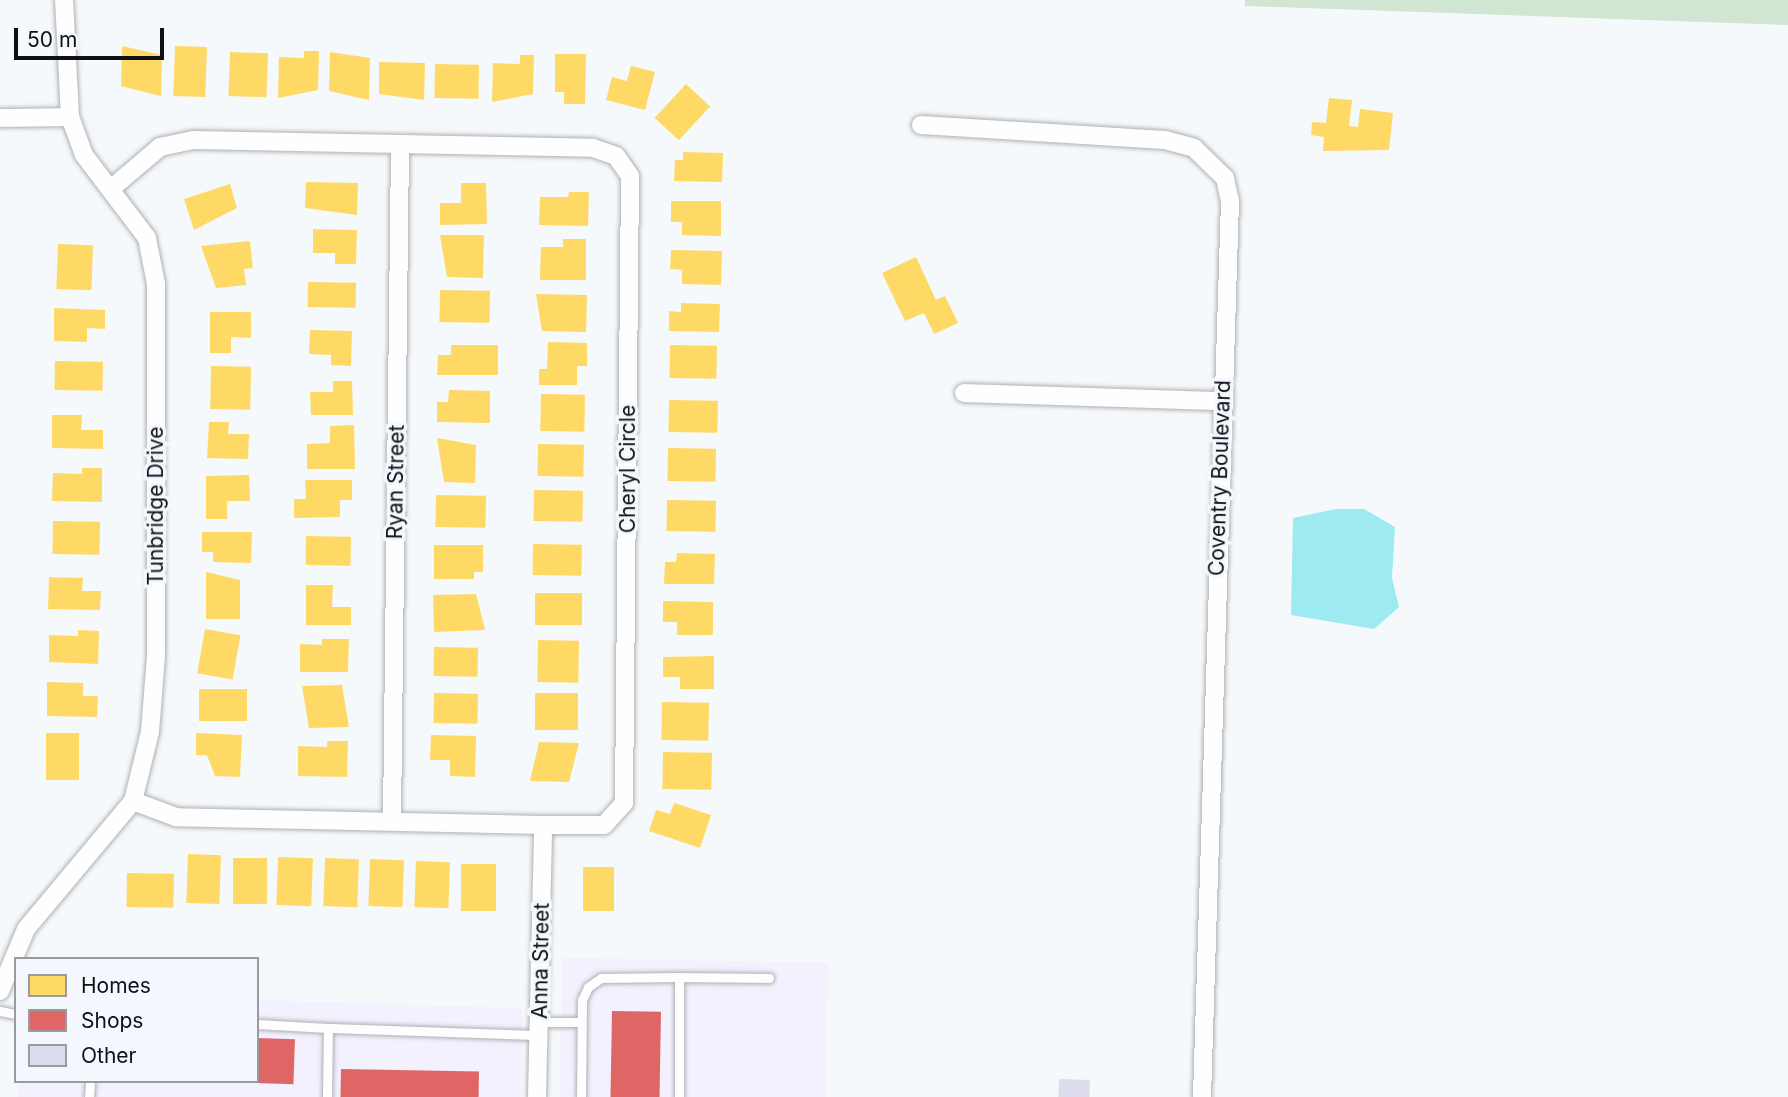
<!DOCTYPE html>
<html>
<head>
<meta charset="utf-8">
<style>
  body { margin:0 }
  #map { position:relative; width:1788px; height:1097px; overflow:hidden; background:#f6f9fc; font-family:Inter,sans-serif }
  div>[style] { position:absolute }
  .commercial>* { inset:0; background:#f2f1fd; transform-origin:0 0 }
  .green>* { inset:0; background:#d0e5d2 }
  .water>* { inset:0; background:#9deaf0 }
  .homes>* { inset:0; background:#ffd966; transform-origin:0 0 }
  .shops>* { inset:0; background:#e06666; transform-origin:0 0 }
  .building>* { inset:0; background:#dddcec; transform-origin:0 0 }
  .roads { filter:drop-shadow(0 0 2px #aeb1b3) drop-shadow(0 0 2px #aeb1b3) }
  .lane>* { height:9px; margin:-4.5px; padding:0 4.5px; transform-origin:4.5px; border-radius:4.5px; background:#fefeff }
  .street>* { height:18px; margin:-9px; padding:0 9px; transform-origin:9px; border-radius:9px; background:#fefeff }
  span { translate:-50% -50%; white-space:nowrap; text-align:center; line-height:1.15; -webkit-text-stroke:7px #f4f8fe; paint-order:stroke }
  .street-label { font-size:21px; color:#0e1013 }
  .legend { position:absolute; left:14px; top:957px; width:245px; height:126px; box-sizing:border-box; background:#f4f8fe; border:2px solid #989ba0; margin:0; padding:9px 12px; list-style:none; font-size:21px; color:#0e1013 }
  .legend li { display:flex; align-items:center; gap:14px; height:35px }
  .legend b { width:35px; border:2px solid #989ba0 }
  .scale { position:absolute; left:14px; top:28px; width:150px; height:32px; box-sizing:border-box; border:4px solid #0e1013; border-top:0; padding-left:9px; font-size:21px; line-height:24px; white-space:nowrap; color:#0e1013; -webkit-text-stroke:5px #f4f8fe; paint-order:stroke }
</style>
</head>
<body>
<div id="map">
  <div class="commercial">
    <i style="left:562px;top:958px;width:266px;height:139px;rotate:1deg"></i>
    <i style="clip-path:polygon(257px 1000px,522px 1008px,521px 1097px,17px 1097px,18px 1081px,257px 1081px)"></i>
  </div>
  <div class="green">
    <i style="clip-path:polygon(1245px 0,1788px 0,1788px 25px,1245px 6px)"></i>
  </div>
  <div class="water">
    <i style="clip-path:polygon(1336px 509px,1364px 509px,1395px 527px,1392px 578px,1399px 607px,1374px 629px,1291px 615px,1293px 518px)"></i>
  </div>
  <div class="homes">
    <i style="clip-path:polygon(122px 46px,162px 55px,161px 96px,121px 86px)"></i>
    <i style="left:175px;top:46px;width:32px;height:50px;rotate:2deg"></i>
    <i style="clip-path:polygon(304px 51px,319px 51px,318px 90px,278px 98px,279px 57px,304px 58px)"></i>
    <i style="left:230px;top:52px;width:38px;height:44px;rotate:2deg"></i>
    <i style="clip-path:polygon(330px 52px,370px 58px,369px 100px,329px 91px)"></i>
    <i style="clip-path:polygon(555px 54px,586px 54px,585px 104px,564px 104px,564px 92px,555px 92px)"></i>
    <i style="clip-path:polygon(520px 55px,534px 55px,533px 94px,492px 102px,493px 63px,520px 64px)"></i>
    <i style="clip-path:polygon(379px 62px,425px 63px,424px 100px,379px 94px)"></i>
    <i style="left:435px;top:64px;width:44px;height:34px;rotate:1deg"></i>
    <i style="clip-path:polygon(631px 66px,655px 72px,645px 110px,606px 100px,612px 77px,627px 81px)"></i>
    <i style="left:686px;top:84px;width:33px;height:46px;rotate:43deg"></i>
    <i style="clip-path:polygon(1329px 98px,1352px 100px,1349px 126px,1358px 127px,1360px 109px,1393px 113px,1389px 150px,1323px 151px,1324px 137px,1311px 135px,1312px 122px,1326px 123px)"></i>
    <i style="clip-path:polygon(683px 152px,723px 153px,722px 182px,674px 181px,675px 160px,683px 160px)"></i>
    <i style="clip-path:polygon(306px 182px,358px 183px,357px 215px,305px 208px)"></i>
    <i style="clip-path:polygon(461px 183px,486px 183px,487px 224px,440px 225px,440px 203px,461px 203px)"></i>
    <i style="clip-path:polygon(230px 184px,237px 208px,194px 230px,184px 199px)"></i>
    <i style="clip-path:polygon(569px 192px,589px 192px,588px 226px,539px 225px,540px 197px,568px 197px)"></i>
    <i style="clip-path:polygon(671px 201px,721px 201px,721px 236px,682px 235px,682px 222px,671px 222px)"></i>
    <i style="clip-path:polygon(313px 229px,357px 230px,356px 264px,335px 264px,335px 253px,313px 253px)"></i>
    <i style="clip-path:polygon(440px 235px,484px 235px,483px 278px,447px 277px)"></i>
    <i style="clip-path:polygon(563px 239px,586px 239px,586px 280px,540px 280px,541px 247px,563px 247px)"></i>
    <i style="clip-path:polygon(250px 241px,253px 268px,244px 269px,246px 285px,216px 288px,201px 246px)"></i>
    <i style="left:58px;top:244px;width:35px;height:45px;rotate:2deg"></i>
    <i style="clip-path:polygon(671px 250px,722px 251px,721px 285px,682px 284px,682px 270px,670px 269px)"></i>
    <i style="clip-path:polygon(916px 257px,936px 300px,945px 296px,958px 323px,934px 334px,924px 313px,905px 321px,882px 273px)"></i>
    <i style="left:308px;top:282px;width:48px;height:25px;rotate:1deg"></i>
    <i style="left:440px;top:290px;width:50px;height:32px;rotate:1deg"></i>
    <i style="clip-path:polygon(536px 294px,587px 295px,586px 332px,542px 331px)"></i>
    <i style="clip-path:polygon(681px 303px,720px 304px,719px 332px,669px 331px,669px 311px,681px 312px)"></i>
    <i style="clip-path:polygon(54px 308px,105px 310px,105px 329px,87px 328px,87px 342px,54px 341px)"></i>
    <i style="clip-path:polygon(210px 312px,251px 312px,251px 338px,231px 337px,231px 353px,210px 353px)"></i>
    <i style="clip-path:polygon(310px 330px,352px 331px,351px 366px,331px 365px,331px 355px,309px 354px)"></i>
    <i style="clip-path:polygon(548px 342px,587px 343px,587px 366px,577px 366px,577px 385px,539px 385px,539px 369px,547px 369px)"></i>
    <i style="clip-path:polygon(451px 345px,498px 345px,498px 375px,437px 375px,438px 355px,451px 355px)"></i>
    <i style="left:670px;top:345px;width:47px;height:33px;rotate:1deg"></i>
    <i style="left:55px;top:361px;width:48px;height:29px;rotate:1deg"></i>
    <i style="left:211px;top:366px;width:40px;height:43px;rotate:1deg"></i>
    <i style="clip-path:polygon(333px 381px,352px 381px,353px 415px,311px 415px,310px 392px,333px 392px)"></i>
    <i style="clip-path:polygon(449px 390px,490px 391px,490px 423px,437px 422px,437px 402px,448px 402px)"></i>
    <i style="left:541px;top:394px;width:44px;height:37px;rotate:1deg"></i>
    <i style="left:669px;top:400px;width:49px;height:32px;rotate:1deg"></i>
    <i style="clip-path:polygon(52px 415px,82px 415px,81px 430px,103px 430px,103px 449px,52px 448px)"></i>
    <i style="clip-path:polygon(209px 422px,229px 422px,228px 434px,249px 434px,248px 459px,207px 458px)"></i>
    <i style="clip-path:polygon(354px 425px,355px 469px,307px 469px,307px 444px,330px 443px,330px 426px)"></i>
    <i style="clip-path:polygon(437px 438px,476px 445px,475px 483px,444px 482px)"></i>
    <i style="left:538px;top:444px;width:46px;height:32px;rotate:1deg"></i>
    <i style="left:668px;top:448px;width:48px;height:33px;rotate:1deg"></i>
    <i style="clip-path:polygon(82px 468px,102px 468px,102px 502px,52px 501px,53px 473px,82px 474px)"></i>
    <i style="clip-path:polygon(249px 475px,250px 501px,227px 501px,227px 519px,206px 519px,206px 476px)"></i>
    <i style="clip-path:polygon(305px 480px,352px 480px,352px 500px,340px 500px,340px 517px,294px 518px,294px 499px,306px 499px)"></i>
    <i style="left:534px;top:490px;width:49px;height:31px;rotate:1deg"></i>
    <i style="left:436px;top:495px;width:50px;height:32px;rotate:1deg"></i>
    <i style="left:667px;top:500px;width:49px;height:31px;rotate:1deg"></i>
    <i style="left:53px;top:521px;width:47px;height:33px;rotate:1deg"></i>
    <i style="clip-path:polygon(202px 532px,252px 532px,251px 563px,213px 562px,213px 552px,202px 552px)"></i>
    <i style="left:306px;top:536px;width:45px;height:29px;rotate:1deg"></i>
    <i style="left:533px;top:544px;width:49px;height:31px;rotate:1deg"></i>
    <i style="clip-path:polygon(434px 545px,483px 545px,483px 572px,474px 572px,474px 579px,434px 579px)"></i>
    <i style="clip-path:polygon(677px 553px,715px 554px,714px 584px,664px 584px,665px 562px,676px 562px)"></i>
    <i style="clip-path:polygon(206px 572px,240px 580px,240px 619px,206px 619px)"></i>
    <i style="clip-path:polygon(49px 577px,83px 578px,82px 591px,101px 591px,100px 610px,48px 609px)"></i>
    <i style="clip-path:polygon(306px 585px,333px 585px,332px 607px,351px 607px,351px 625px,306px 625px)"></i>
    <i style="left:535px;top:593px;width:47px;height:32px"></i>
    <i style="clip-path:polygon(476px 594px,485px 630px,434px 632px,433px 595px)"></i>
    <i style="clip-path:polygon(663px 601px,713px 602px,713px 635px,677px 635px,677px 622px,663px 622px)"></i>
    <i style="left:205px;top:629px;width:36px;height:45px;rotate:10deg"></i>
    <i style="clip-path:polygon(78px 630px,99px 631px,98px 664px,49px 662px,49px 635px,78px 636px)"></i>
    <i style="clip-path:polygon(322px 639px,349px 639px,348px 672px,300px 672px,300px 644px,322px 645px)"></i>
    <i style="left:538px;top:640px;width:41px;height:42px;rotate:1deg"></i>
    <i style="left:434px;top:647px;width:44px;height:29px;rotate:1deg"></i>
    <i style="clip-path:polygon(714px 656px,714px 689px,680px 689px,680px 677px,663px 677px,663px 657px)"></i>
    <i style="clip-path:polygon(47px 682px,83px 683px,83px 696px,98px 696px,97px 717px,47px 716px)"></i>
    <i style="clip-path:polygon(342px 685px,349px 727px,309px 728px,302px 686px)"></i>
    <i style="left:199px;top:689px;width:48px;height:32px"></i>
    <i style="left:434px;top:693px;width:44px;height:30px;rotate:1deg"></i>
    <i style="left:535px;top:693px;width:43px;height:37px"></i>
    <i style="left:662px;top:702px;width:47px;height:38px;rotate:1deg"></i>
    <i style="left:46px;top:733px;width:33px;height:47px"></i>
    <i style="clip-path:polygon(196px 733px,242px 735px,240px 777px,215px 776px,207px 755px,196px 755px)"></i>
    <i style="clip-path:polygon(431px 735px,476px 736px,475px 777px,450px 776px,450px 760px,430px 760px)"></i>
    <i style="clip-path:polygon(327px 741px,348px 741px,347px 777px,298px 776px,298px 746px,327px 747px)"></i>
    <i style="clip-path:polygon(539px 742px,579px 743px,569px 782px,530px 781px)"></i>
    <i style="left:663px;top:752px;width:49px;height:37px;rotate:1deg"></i>
    <i style="clip-path:polygon(674px 803px,711px 815px,700px 848px,649px 831px,656px 810px,670px 814px)"></i>
    <i style="left:188px;top:854px;width:33px;height:49px;rotate:2deg"></i>
    <i style="left:278px;top:857px;width:35px;height:48px;rotate:2deg"></i>
    <i style="left:233px;top:858px;width:34px;height:46px"></i>
    <i style="left:325px;top:858px;width:34px;height:48px;rotate:2deg"></i>
    <i style="left:370px;top:859px;width:34px;height:47px;rotate:2deg"></i>
    <i style="left:416px;top:861px;width:34px;height:46px;rotate:2deg"></i>
    <i style="left:461px;top:864px;width:35px;height:47px"></i>
    <i style="left:583px;top:867px;width:31px;height:44px"></i>
    <i style="left:127px;top:873px;width:47px;height:34px;rotate:1deg"></i>
  </div>
  <div class="shops">
    <i style="left:612px;top:1011px;width:49px;height:86px;rotate:1deg"></i>
    <i style="left:257px;top:1038px;width:38px;height:45px;rotate:2deg"></i>
    <i style="left:341px;top:1069px;width:138px;height:28px;rotate:1deg"></i>
  </div>
  <div class="building">
    <i style="left:1059px;top:1079px;width:31px;height:18px;rotate:2deg"></i>
  </div>
  <div class="roads">
    <div class="lane">
      <i style="left:679px;top:977px;width:90px;rotate:0.6deg"></i>
      <i style="left:0;top:1011px;width:16px;rotate:11deg"></i>
      <i style="left:539px;top:1022px;width:42px"></i>
      <i style="left:257px;top:1024px;width:71px;rotate:3.2deg"></i>
      <i style="left:89px;top:1097px;width:16px;rotate:-86deg"></i>
      <i style="left:327px;top:1097px;width:69px;rotate:-89.2deg"></i>
      <i style="left:328px;top:1028px;width:211px;rotate:1.9deg"></i>
      <i style="left:581px;top:1097px;width:97px;rotate:-89.4deg"></i>
      <i style="left:582px;top:1000px;width:14px;rotate:-65deg"></i>
      <i style="left:588px;top:987px;width:16px;rotate:-35deg"></i>
      <i style="left:601px;top:978px;width:78px;rotate:-0.7deg"></i>
      <i style="left:679px;top:977px;width:120px;rotate:90deg"></i>
    </div>
    <div class="street">
      <i style="left:0;top:118px;width:70px;rotate:-0.8deg"></i>
      <i style="left:921px;top:125px;width:244px;rotate:3.5deg"></i>
      <i style="left:1165px;top:140px;width:30px;rotate:15deg"></i>
      <i style="left:1194px;top:148px;width:43px;rotate:44.1deg"></i>
      <i style="left:1225px;top:178px;width:24px;rotate:78deg"></i>
      <i style="left:1230px;top:201px;width:896px;rotate:91.79deg"></i>
      <i style="left:113px;top:187px;width:62px;rotate:-40.4deg"></i>
      <i style="left:160px;top:147px;width:34px;rotate:-12deg"></i>
      <i style="left:193px;top:140px;width:400px;rotate:1.1deg"></i>
      <i style="left:593px;top:148px;width:24px;rotate:19deg"></i>
      <i style="left:616px;top:156px;width:24px;rotate:55deg"></i>
      <i style="left:630px;top:176px;width:627px;rotate:90.55deg"></i>
      <i style="left:624px;top:803px;width:30px;rotate:132deg"></i>
      <i style="left:604px;top:825px;width:61px;rotate:180deg"></i>
      <i style="left:543px;top:825px;width:367px;rotate:-178.8deg"></i>
      <i style="left:176px;top:817px;width:46px;rotate:-159.6deg"></i>
      <i style="left:964px;top:393px;width:258px;rotate:1.8deg"></i>
      <i style="left:392px;top:820px;width:676px;rotate:-89.32deg"></i>
      <i style="left:0;top:991px;width:67px;rotate:-67.2deg"></i>
      <i style="left:26px;top:929px;width:167px;rotate:-50.1deg"></i>
      <i style="left:133px;top:801px;width:71px;rotate:-76.2deg"></i>
      <i style="left:150px;top:732px;width:77px;rotate:-85.5deg"></i>
      <i style="left:156px;top:655px;width:371px;rotate:-90deg"></i>
      <i style="left:156px;top:284px;width:47px;rotate:-101.1deg"></i>
      <i style="left:147px;top:238px;width:104px;rotate:-127.2deg"></i>
      <i style="left:84px;top:155px;width:40px;rotate:-110.2deg"></i>
      <i style="left:70px;top:117px;width:117px;rotate:-92.9deg"></i>
      <i style="left:537px;top:1097px;width:272px;rotate:-88.7deg"></i>
    </div>
  </div>
  <div class="street-label">
    <span style="left:628px;top:469px;rotate:-90deg">Cheryl Circle</span>
    <span style="left:1220px;top:478px;rotate:-88deg">Coventry Boulevard</span>
    <span style="left:396px;top:482px;rotate:-89deg">Ryan Street</span>
    <span style="left:156px;top:506px;rotate:-90deg">Tunbridge Drive</span>
    <span style="left:541px;top:961px;rotate:-89deg">Anna Street</span>
  </div>
  <ul class="legend">
  <li><b style="height:19px;background:#ffd966"></b>Homes</li>
  <li><b style="height:19px;background:#e06666"></b>Shops</li>
  <li><b style="height:19px;background:#dddcec"></b>Other</li>
  </ul>
  <div class="scale">50 m</div>
</div>
</body>
</html>
